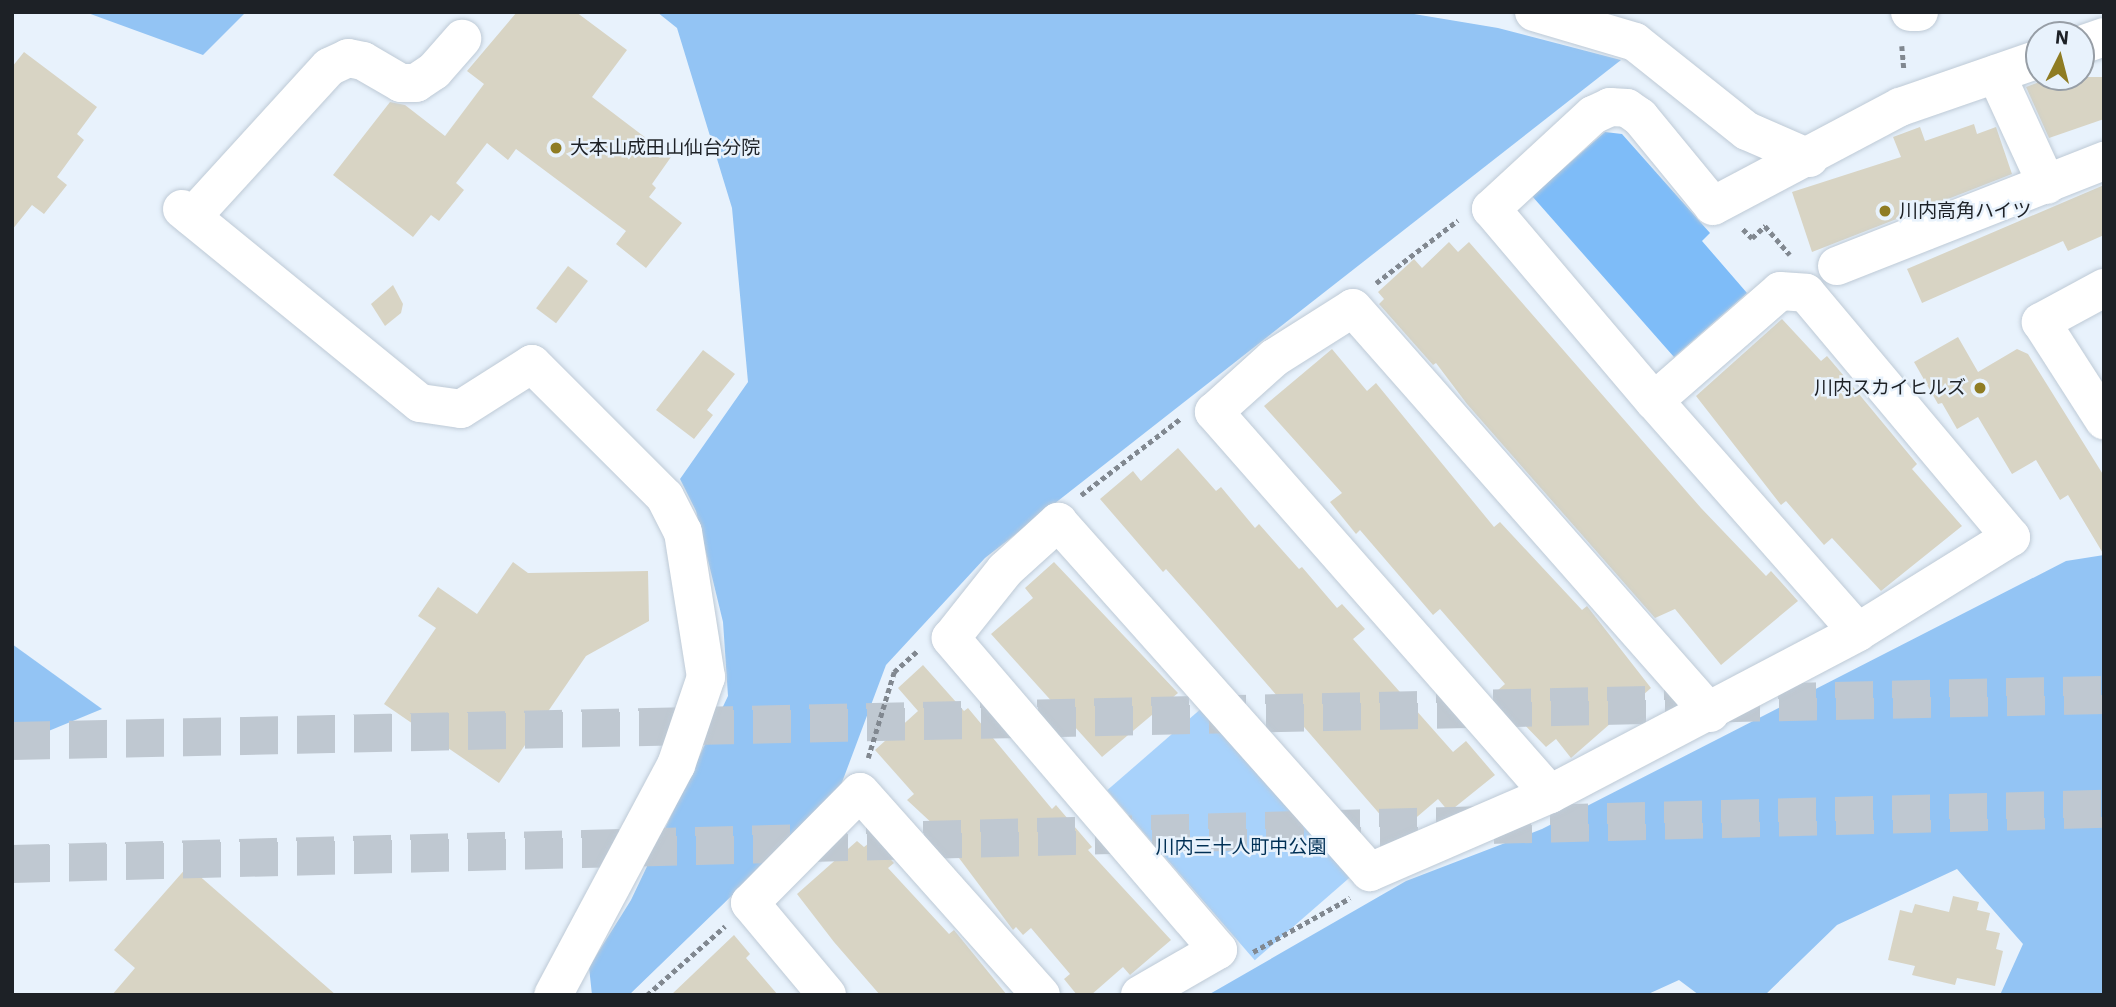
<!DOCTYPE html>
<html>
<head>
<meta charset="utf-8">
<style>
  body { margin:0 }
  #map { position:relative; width:2116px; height:1007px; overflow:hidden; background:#e8f2fc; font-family:"IBM Plex Sans","Noto Sans JP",sans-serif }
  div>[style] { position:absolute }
  .green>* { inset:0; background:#a8d2fb; transform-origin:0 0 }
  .forest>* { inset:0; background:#93c4f4 }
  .water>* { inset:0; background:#7ebcf8 }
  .building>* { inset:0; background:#d8d4c4; transform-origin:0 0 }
  .highway-tunnel>* { height:38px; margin-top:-19px; transform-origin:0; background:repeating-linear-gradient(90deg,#bfc8d1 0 38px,transparent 0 57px) }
  .path>* { height:4.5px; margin-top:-2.25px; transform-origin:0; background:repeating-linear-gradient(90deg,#818890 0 5px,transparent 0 8.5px) }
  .roads { filter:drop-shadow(0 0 2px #becad6) drop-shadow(0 0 2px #becad6) }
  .minor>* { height:38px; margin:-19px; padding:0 19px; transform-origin:19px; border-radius:19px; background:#fff }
  .dots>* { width:19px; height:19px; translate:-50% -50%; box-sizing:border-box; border:4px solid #e8f2fc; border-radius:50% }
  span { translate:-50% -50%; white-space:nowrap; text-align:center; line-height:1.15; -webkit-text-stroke:5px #e8f2fc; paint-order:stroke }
  .poi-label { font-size:19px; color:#1d2126 }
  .left { translate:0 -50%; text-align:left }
  .right { translate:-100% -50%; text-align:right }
  .park-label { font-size:19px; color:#003055 }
  .frame { position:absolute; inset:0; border:14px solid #1d2126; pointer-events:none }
  .north { position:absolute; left:2025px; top:21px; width:70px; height:70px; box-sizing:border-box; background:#e8f2fc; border:2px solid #979ea6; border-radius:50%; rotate:6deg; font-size:19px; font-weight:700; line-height:28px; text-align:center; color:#1d2126 }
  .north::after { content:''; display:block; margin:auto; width:24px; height:32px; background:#8f7c23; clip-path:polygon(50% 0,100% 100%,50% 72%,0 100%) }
</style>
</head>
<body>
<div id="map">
  <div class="green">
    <i style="left:1203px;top:707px;width:225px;height:127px;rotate:49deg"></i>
  </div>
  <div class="forest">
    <i style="clip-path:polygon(85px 12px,246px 12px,203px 55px)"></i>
    <i style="clip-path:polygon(657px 12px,1402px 12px,1498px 28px,1621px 60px,985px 558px,886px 665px,838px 793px,629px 995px,592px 995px,589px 967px,631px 900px,728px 696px,723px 622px,696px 511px,680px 479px,748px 382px,732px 208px,677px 28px)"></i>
    <i style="clip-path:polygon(2104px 555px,2104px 995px,2000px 995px,2023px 944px,1957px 869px,1837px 925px,1765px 995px,1699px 995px,1679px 980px,1646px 995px,1208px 995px,1406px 881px,1542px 829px,2066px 561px)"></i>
    <i style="clip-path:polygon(12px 644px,102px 709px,12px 746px)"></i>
  </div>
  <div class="water">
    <i style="clip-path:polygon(1605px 132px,1622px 134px,1710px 233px,1702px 241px,1747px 293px,1674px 357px,1532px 196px)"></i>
  </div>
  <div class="building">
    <i style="clip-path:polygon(517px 12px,576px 12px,627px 50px,592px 97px,671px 157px,652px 184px,656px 188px,649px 197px,682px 223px,646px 268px,616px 244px,626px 231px,516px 149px,508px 160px,487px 143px,456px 183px,464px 190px,439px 221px,431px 215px,413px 237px,333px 175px,390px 102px,405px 105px,445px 136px,484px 84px,467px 71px)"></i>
    <i style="clip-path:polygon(24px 52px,97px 107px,77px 134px,84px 140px,57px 177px,67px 185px,44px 214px,32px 205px,12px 230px,12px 67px)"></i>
    <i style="clip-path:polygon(2052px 77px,2104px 77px,2104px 119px,2049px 138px,2026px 87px)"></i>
    <i style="clip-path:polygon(1974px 124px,1977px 134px,1996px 127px,2012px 174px,1812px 252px,1792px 192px,1901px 157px,1893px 137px,1920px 127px,1925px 141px)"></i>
    <i style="clip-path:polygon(2104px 185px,2104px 235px,2068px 251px,2063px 241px,1922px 303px,1907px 269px)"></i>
    <i style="clip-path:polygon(1449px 242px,1458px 252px,1469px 242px,1701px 508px,1766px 576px,1771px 571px,1798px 601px,1721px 665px,1675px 609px,1655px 618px,1467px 404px,1436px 363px,1433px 365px,1379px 304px,1384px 299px,1378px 292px,1414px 259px,1422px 268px)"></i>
    <i style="left:568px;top:266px;width:25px;height:53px;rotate:37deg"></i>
    <i style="clip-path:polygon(393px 285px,403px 304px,401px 313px,385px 326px,371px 304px)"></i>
    <i style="clip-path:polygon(1782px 319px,1821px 361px,1827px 356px,1844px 376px,1917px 464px,1912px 469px,1962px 526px,1881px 591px,1832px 538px,1824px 545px,1786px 501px,1781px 505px,1696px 396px)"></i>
    <i style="clip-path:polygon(1958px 337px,1978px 372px,2017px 349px,2028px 354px,2104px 476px,2104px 555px,2068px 495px,2060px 500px,2036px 460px,2012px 474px,1978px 417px,1957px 429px,1942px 403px,1938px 404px,1914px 362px)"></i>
    <i style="clip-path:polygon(1332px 349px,1367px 391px,1376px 383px,1494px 527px,1500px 522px,1582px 610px,1587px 606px,1651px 688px,1571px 758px,1556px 739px,1546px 747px,1519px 719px,1497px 691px,1505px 684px,1440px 609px,1433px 615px,1360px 530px,1356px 534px,1330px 502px,1342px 493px,1264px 406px)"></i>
    <i style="clip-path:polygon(703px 350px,735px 374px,707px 410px,713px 415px,694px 439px,656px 410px)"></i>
    <i style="clip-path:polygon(1178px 448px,1216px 491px,1221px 487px,1255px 528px,1259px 524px,1299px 569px,1302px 567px,1337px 608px,1342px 604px,1365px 629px,1353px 639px,1453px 752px,1466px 741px,1495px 775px,1449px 812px,1438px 799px,1397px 834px,1205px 613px,1166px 569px,1163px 572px,1100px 499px,1133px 471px,1141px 481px)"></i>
    <i style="clip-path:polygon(513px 562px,528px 573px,648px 571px,649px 621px,586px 656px,499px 783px,384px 704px,436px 628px,418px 616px,438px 587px,477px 614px)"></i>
    <i style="clip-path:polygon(1054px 562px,1178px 693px,1102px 757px,991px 634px,1033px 598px,1025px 588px)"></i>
    <i style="clip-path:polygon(923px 665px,964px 711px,968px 708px,1052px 809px,1056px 805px,1092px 847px,1088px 850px,1171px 940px,1130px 975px,1123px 967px,1091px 995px,1077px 995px,1064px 979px,1070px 974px,1031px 928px,1023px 935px,1016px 927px,1013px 930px,935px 826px,907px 800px,914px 794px,875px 750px,918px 711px,898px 688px)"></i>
    <i style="clip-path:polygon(873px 840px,894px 863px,888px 868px,949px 934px,954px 930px,1007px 995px,880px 995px,834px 942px,797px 894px,857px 841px,864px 847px)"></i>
    <i style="clip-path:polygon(188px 866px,336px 995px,112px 995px,135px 968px,114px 950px)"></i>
    <i style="clip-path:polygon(1953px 896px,1979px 902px,1977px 910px,1990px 913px,1986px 930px,2000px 933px,1996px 949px,2003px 951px,1995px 986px,1957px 978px,1955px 985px,1912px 975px,1915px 966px,1888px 960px,1900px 910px,1912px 913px,1915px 904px,1949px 912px)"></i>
    <i style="clip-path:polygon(734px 935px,750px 954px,746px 958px,778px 995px,671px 995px)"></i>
  </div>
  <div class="highway-tunnel">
    <i style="left:12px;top:741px;width:2093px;rotate:-1.26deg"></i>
    <i style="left:12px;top:864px;width:2093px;rotate:-1.51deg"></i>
  </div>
  <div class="path">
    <i style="left:1902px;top:46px;width:23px;rotate:85deg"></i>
    <i style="left:1743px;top:229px;width:13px;rotate:45deg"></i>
    <i style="left:1752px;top:238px;width:18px;rotate:-43deg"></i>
    <i style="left:1765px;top:226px;width:38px;rotate:49deg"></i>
    <i style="left:1376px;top:283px;width:103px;rotate:-37.5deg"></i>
    <i style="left:1081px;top:495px;width:125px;rotate:-37.5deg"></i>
    <i style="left:868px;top:758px;width:90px;rotate:-73.2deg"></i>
    <i style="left:894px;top:672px;width:31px;rotate:-42deg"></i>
    <i style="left:1253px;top:952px;width:111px;rotate:-29.1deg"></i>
    <i style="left:647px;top:995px;width:104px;rotate:-41.5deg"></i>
  </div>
  <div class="roads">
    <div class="minor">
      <i style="left:1534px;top:12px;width:105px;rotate:16.5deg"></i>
      <i style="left:1635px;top:42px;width:143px;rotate:38.5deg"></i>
      <i style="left:1747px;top:131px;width:68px;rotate:23.5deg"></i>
      <i style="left:1910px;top:12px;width:9px"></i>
      <i style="left:2081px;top:45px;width:24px;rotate:-19deg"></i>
      <i style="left:1996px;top:74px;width:122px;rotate:65.3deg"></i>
      <i style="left:182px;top:209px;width:307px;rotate:39.2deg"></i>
      <i style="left:420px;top:403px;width:41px;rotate:8.3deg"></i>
      <i style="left:461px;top:409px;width:84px;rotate:-32.4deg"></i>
      <i style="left:532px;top:364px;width:188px;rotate:45deg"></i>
      <i style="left:665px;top:497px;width:39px;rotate:63deg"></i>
      <i style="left:683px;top:532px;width:147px;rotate:81deg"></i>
      <i style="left:706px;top:677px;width:93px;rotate:108.8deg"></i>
      <i style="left:676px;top:765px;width:261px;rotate:118.1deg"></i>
      <i style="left:192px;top:217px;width:203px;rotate:-47.6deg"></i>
      <i style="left:329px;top:67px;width:21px;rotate:-25deg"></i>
      <i style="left:348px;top:58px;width:15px;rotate:11deg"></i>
      <i style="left:363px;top:61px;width:44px;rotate:30.1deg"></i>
      <i style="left:401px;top:83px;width:15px"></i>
      <i style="left:416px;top:83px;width:22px;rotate:-34deg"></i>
      <i style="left:434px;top:71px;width:43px;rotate:-48.8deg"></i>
      <i style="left:1837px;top:266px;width:287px;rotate:-21.5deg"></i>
      <i style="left:2104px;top:288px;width:72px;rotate:151.6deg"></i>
      <i style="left:2041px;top:322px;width:117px;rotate:57.3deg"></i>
      <i style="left:1654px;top:401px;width:167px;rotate:-41.1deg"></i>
      <i style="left:1780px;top:291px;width:26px;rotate:4deg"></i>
      <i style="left:1806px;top:293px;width:319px;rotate:50deg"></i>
      <i style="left:2011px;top:537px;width:180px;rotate:148.2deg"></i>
      <i style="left:1858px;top:632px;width:308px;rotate:-131.4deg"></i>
      <i style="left:1654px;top:401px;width:252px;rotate:-130.3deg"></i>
      <i style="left:1491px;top:209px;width:139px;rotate:-42.7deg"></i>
      <i style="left:1593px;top:115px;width:19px;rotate:-25deg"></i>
      <i style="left:1610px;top:107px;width:17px;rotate:3deg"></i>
      <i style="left:1627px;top:108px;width:16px;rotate:35deg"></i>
      <i style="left:1640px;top:117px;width:115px;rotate:50.6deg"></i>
      <i style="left:1713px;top:206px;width:212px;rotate:-27.9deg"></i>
      <i style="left:1900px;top:107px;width:147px;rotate:-19.1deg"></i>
      <i style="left:1550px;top:794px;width:509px;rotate:-131.33deg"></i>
      <i style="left:1214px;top:412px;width:81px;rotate:-42deg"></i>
      <i style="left:1274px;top:358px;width:93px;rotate:-32.3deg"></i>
      <i style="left:1353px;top:308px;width:540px;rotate:48.6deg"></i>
      <i style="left:827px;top:995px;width:120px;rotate:-129.9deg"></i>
      <i style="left:750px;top:903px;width:156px;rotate:-45.3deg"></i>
      <i style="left:860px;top:792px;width:272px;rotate:48.3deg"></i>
      <i style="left:1140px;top:995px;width:90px;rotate:-30deg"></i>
      <i style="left:1218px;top:950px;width:411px;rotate:-130.6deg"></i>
      <i style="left:951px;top:638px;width:87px;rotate:-51.5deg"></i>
      <i style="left:1005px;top:570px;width:72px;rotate:-42.2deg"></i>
      <i style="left:1058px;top:522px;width:469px;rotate:48.3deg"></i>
      <i style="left:1370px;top:872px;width:196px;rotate:-23.4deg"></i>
      <i style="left:1550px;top:794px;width:348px;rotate:-27.7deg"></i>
    </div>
  </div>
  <div class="dots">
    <i style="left:556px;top:148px;background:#8f7c23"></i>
    <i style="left:1885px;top:211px;background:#8f7c23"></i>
    <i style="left:1980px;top:388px;background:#8f7c23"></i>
  </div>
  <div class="poi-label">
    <span class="left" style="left:570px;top:148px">大本山成田山仙台分院</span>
    <span class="left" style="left:1899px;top:211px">川内高角ハイツ</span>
    <span class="right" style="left:1966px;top:388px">川内スカイヒルズ</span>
  </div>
  <div class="park-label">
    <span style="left:1241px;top:847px">川内三十人町中公園</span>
  </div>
  <div class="frame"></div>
  <div class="north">N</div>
</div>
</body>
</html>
